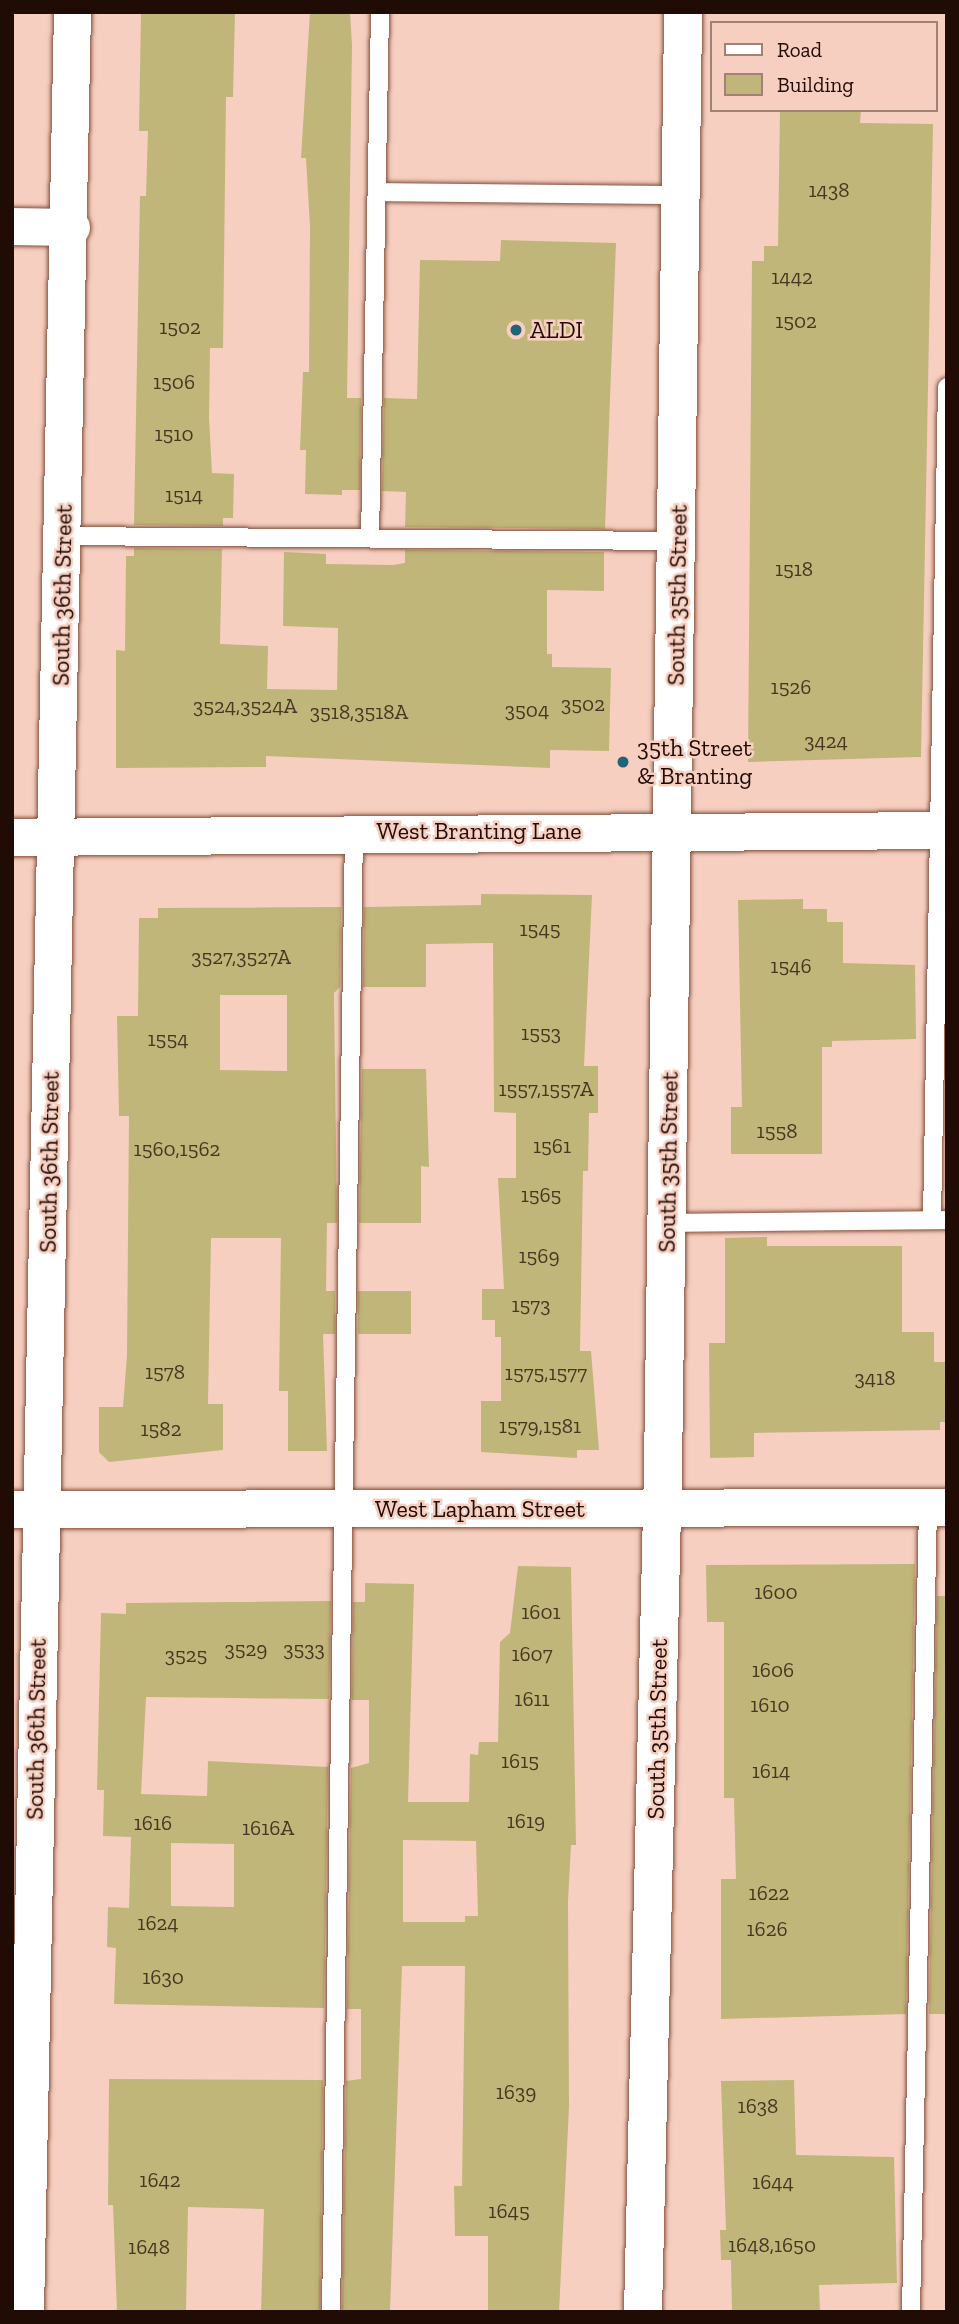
<!DOCTYPE html>
<html>
<head>
<meta charset="utf-8">
<style>
  body { margin:0 }
  #map { position:relative; width:959px; height:2324px; overflow:hidden; background:#f6cfc1; font-family:"Zilla Slab",serif }
  div>[style] { position:absolute }
  .building>* { inset:0; background:#c0b679; transform-origin:0 0 }
  .roads { filter:drop-shadow(0 0 2px #844d39) drop-shadow(0 0 2px #844d39) }
  .service>* { height:18px; margin:-9px; padding:0 9px; transform-origin:9px; border-radius:9px; background:#fff }
  .minor>* { height:37px; margin:-18.5px; padding:0 18.5px; transform-origin:18.5px; border-radius:18.5px; background:#fff }
  .secondary>* { height:38px; margin:-19px; padding:0 19px; transform-origin:19px; border-radius:19px; background:#fff }
  .dots>* { width:19px; height:19px; translate:-50% -50%; box-sizing:border-box; border:4px solid #f6cfc1; border-radius:50% }
  span { translate:-50% -50%; white-space:nowrap; text-align:center; line-height:1.15; -webkit-text-stroke:5px #f6cfc1; paint-order:stroke }
  .number-label { font-size:21px; color:#493622 }
  .number-label span { -webkit-text-stroke-width:0 }
  .poi-label { font-size:24px; color:#210b05 }
  .left { translate:0 -50%; text-align:left }
  .street-label { font-size:24px; color:#210b05 }
  .frame { position:absolute; inset:0; border:14px solid #210b05; pointer-events:none }
  .legend { position:absolute; left:710px; top:21px; width:228px; height:91px; box-sizing:border-box; background:#f6cfc1; border:2px solid #a18176; margin:0; padding:9px 12px; list-style:none; font-size:21px; color:#210b05 }
  .legend li { display:flex; align-items:center; gap:14px; height:35px }
  .legend b { width:35px; border:2px solid #a18176 }
</style>
</head>
<body>
<div id="map">
  <div class="building">
    <i style="clip-path:polygon(141px 12px,235px 12px,233px 97px,226px 97px,223px 348px,210px 348px,209px 418px,212px 473px,234px 474px,233px 518px,223px 518px,223px 526px,134px 525px,140px 196px,146px 196px,148px 131px,139px 131px)"></i>
    <i style="clip-path:polygon(310px 12px,350px 12px,352px 45px,347px 398px,361px 398px,360px 490px,342px 490px,342px 495px,305px 494px,306px 450px,300px 450px,303px 372px,309px 372px,310px 227px,306px 158px,301px 158px)"></i>
    <i style="clip-path:polygon(780px 110px,861px 110px,860px 123px,933px 124px,921px 757px,748px 762px,752px 261px,764px 261px,764px 246px,778px 246px)"></i>
    <i style="clip-path:polygon(501px 240px,616px 243px,605px 529px,405px 527px,406px 492px,382px 491px,384px 398px,417px 399px,420px 260px,500px 261px)"></i>
    <i style="clip-path:polygon(134px 548px,222px 549px,220px 644px,268px 646px,267px 689px,337px 690px,338px 628px,283px 626px,284px 552px,326px 554px,326px 564px,393px 565px,405px 563px,405px 550px,604px 552px,604px 591px,547px 590px,547px 654px,552px 654px,552px 667px,611px 668px,609px 751px,550px 750px,550px 768px,266px 756px,266px 767px,116px 768px,116px 650px,125px 651px,126px 556px,134px 556px)"></i>
    <i style="clip-path:polygon(481px 894px,592px 895px,584px 1066px,598px 1066px,598px 1113px,589px 1113px,588px 1171px,583px 1171px,580px 1351px,591px 1351px,599px 1450px,577px 1450px,577px 1458px,481px 1452px,481px 1401px,501px 1401px,501px 1337px,495px 1337px,495px 1320px,482px 1320px,482px 1289px,504px 1289px,498px 1178px,516px 1178px,516px 1113px,494px 1112px,493px 943px,426px 944px,426px 987px,363px 987px,364px 907px,481px 905px)"></i>
    <i style="clip-path:polygon(803px 899px,803px 909px,827px 909px,827px 922px,843px 922px,843px 963px,915px 965px,916px 1039px,832px 1041px,832px 1047px,822px 1047px,822px 1154px,731px 1154px,731px 1107px,742px 1107px,738px 900px)"></i>
    <i style="clip-path:polygon(evenodd,341px 907px,340px 987px,334px 993px,337px 1223px,327px 1223px,326px 1291px,335px 1291px,335px 1334px,323px 1334px,327px 1451px,288px 1451px,288px 1391px,279px 1391px,281px 1238px,211px 1238px,208px 1404px,223px 1404px,223px 1450px,109px 1462px,99px 1452px,99px 1407px,123px 1407px,127px 1355px,129px 1116px,119px 1116px,117px 1016px,138px 1016px,139px 918px,158px 918px,158px 908px,341px 907px,220px 995px,287px 995px,287px 1071px,220px 1070px,220px 995px)"></i>
    <i style="clip-path:polygon(362px 1069px,426px 1069px,429px 1167px,421px 1166px,421px 1223px,359px 1223px)"></i>
    <i style="clip-path:polygon(767px 1237px,767px 1246px,902px 1246px,902px 1332px,934px 1332px,934px 1362px,947px 1362px,947px 1422px,940px 1422px,940px 1430px,754px 1433px,754px 1457px,710px 1458px,709px 1343px,725px 1343px,725px 1238px)"></i>
    <i style="left:358px;top:1291px;width:53px;height:43px"></i>
    <i style="clip-path:polygon(915px 1564px,906px 2014px,721px 2019px,721px 1879px,736px 1879px,734px 1798px,724px 1798px,724px 1622px,707px 1622px,706px 1565px)"></i>
    <i style="clip-path:polygon(evenodd,518px 1566px,571px 1567px,576px 1845px,571px 1845px,568px 1901px,569px 2107px,559px 2312px,488px 2312px,488px 2236px,455px 2236px,454px 2186px,462px 2186px,465px 1966px,402px 1966px,390px 2312px,342px 2312px,346px 2081px,361px 2079px,361px 2009px,347px 2009px,351px 1768px,369px 1763px,369px 1700px,352px 1700px,353px 1602px,365px 1602px,365px 1583px,414px 1584px,408px 1802px,469px 1802px,470px 1754px,478px 1755px,479px 1742px,498px 1742px,500px 1642px,510px 1633px,518px 1566px,403px 1840px,476px 1841px,478px 1916px,465px 1916px,465px 1922px,403px 1922px,403px 1840px)"></i>
    <i style="clip-path:polygon(937px 1596px,947px 1596px,947px 2014px,929px 2014px)"></i>
    <i style="clip-path:polygon(evenodd,331px 1601px,329px 1699px,146px 1697px,141px 1794px,207px 1796px,208px 1761px,328px 1767px,324px 2008px,114px 2004px,116px 1948px,107px 1947px,108px 1907px,129px 1908px,131px 1837px,103px 1836px,104px 1790px,97px 1790px,101px 1613px,126px 1614px,126px 1603px,331px 1601px,171px 1843px,234px 1844px,234px 1907px,171px 1906px,171px 1843px)"></i>
    <i style="clip-path:polygon(109px 2079px,323px 2080px,320px 2312px,261px 2312px,264px 2209px,188px 2207px,186px 2312px,117px 2312px,113px 2205px,108px 2205px)"></i>
    <i style="clip-path:polygon(794px 2080px,796px 2155px,894px 2157px,897px 2283px,819px 2285px,820px 2312px,732px 2312px,731px 2260px,721px 2260px,720px 2230px,726px 2230px,721px 2081px)"></i>
  </div>
  <div class="roads">
    <div class="service">
      <i style="left:377px;top:192px;width:304px;rotate:0.6deg"></i>
      <i style="left:64px;top:536px;width:614px;rotate:0.47deg"></i>
      <i style="left:370px;top:538px;width:526px;rotate:-88.91deg"></i>
      <i style="left:932px;top:1220px;width:833px;rotate:-88.97deg"></i>
      <i style="left:667px;top:1223px;width:280px;rotate:-0.6deg"></i>
      <i style="left:331px;top:2312px;width:1480px;rotate:-89.11deg"></i>
      <i style="left:911px;top:2312px;width:805px;rotate:-88.79deg"></i>
    </div>
    <div class="minor">
      <i style="left:12px;top:226px;width:59px;rotate:1deg"></i>
      <i style="left:12px;top:837px;width:935px;rotate:-0.43deg"></i>
      <i style="left:12px;top:1509px;width:935px;rotate:-0.12deg"></i>
      <i style="left:25px;top:2312px;width:2300px;rotate:-88.83deg"></i>
    </div>
    <div class="secondary">
      <i style="left:643px;top:2312px;width:843px;rotate:-88.64deg"></i>
      <i style="left:663px;top:1469px;width:1457px;rotate:-89.21deg"></i>
    </div>
  </div>
  <div class="dots">
    <i style="left:516px;top:330px;background:#216477"></i>
    <i style="left:623px;top:762px;background:#216477"></i>
  </div>
  <div class="number-label">
    <span style="left:829px;top:190px">1438</span>
    <span style="left:792px;top:277px">1442</span>
    <span style="left:796px;top:321px">1502</span>
    <span style="left:180px;top:327px">1502</span>
    <span style="left:174px;top:382px">1506</span>
    <span style="left:174px;top:434px">1510</span>
    <span style="left:184px;top:495px">1514</span>
    <span style="left:794px;top:569px">1518</span>
    <span style="left:791px;top:687px">1526</span>
    <span style="left:583px;top:704px">3502</span>
    <span style="left:245px;top:706px">3524,3524A</span>
    <span style="left:527px;top:710px">3504</span>
    <span style="left:359px;top:712px">3518,3518A</span>
    <span style="left:826px;top:741px">3424</span>
    <span style="left:540px;top:929px">1545</span>
    <span style="left:241px;top:957px">3527,3527A</span>
    <span style="left:791px;top:966px">1546</span>
    <span style="left:541px;top:1033px">1553</span>
    <span style="left:168px;top:1039px">1554</span>
    <span style="left:546px;top:1089px">1557,1557A</span>
    <span style="left:777px;top:1131px">1558</span>
    <span style="left:552px;top:1146px">1561</span>
    <span style="left:177px;top:1149px">1560,1562</span>
    <span style="left:541px;top:1195px">1565</span>
    <span style="left:539px;top:1256px">1569</span>
    <span style="left:531px;top:1305px">1573</span>
    <span style="left:165px;top:1372px">1578</span>
    <span style="left:546px;top:1373px">1575,1577</span>
    <span style="left:875px;top:1378px">3418</span>
    <span style="left:540px;top:1426px">1579,1581</span>
    <span style="left:161px;top:1429px">1582</span>
    <span style="left:776px;top:1592px">1600</span>
    <span style="left:541px;top:1612px">1601</span>
    <span style="left:246px;top:1649px">3529</span>
    <span style="left:304px;top:1649px">3533</span>
    <span style="left:532px;top:1654px">1607</span>
    <span style="left:186px;top:1655px">3525</span>
    <span style="left:773px;top:1670px">1606</span>
    <span style="left:532px;top:1699px">1611</span>
    <span style="left:770px;top:1705px">1610</span>
    <span style="left:520px;top:1761px">1615</span>
    <span style="left:771px;top:1771px">1614</span>
    <span style="left:526px;top:1821px">1619</span>
    <span style="left:153px;top:1823px">1616</span>
    <span style="left:268px;top:1828px">1616A</span>
    <span style="left:769px;top:1893px">1622</span>
    <span style="left:158px;top:1923px">1624</span>
    <span style="left:767px;top:1929px">1626</span>
    <span style="left:163px;top:1977px">1630</span>
    <span style="left:516px;top:2092px">1639</span>
    <span style="left:758px;top:2106px">1638</span>
    <span style="left:160px;top:2180px">1642</span>
    <span style="left:773px;top:2182px">1644</span>
    <span style="left:509px;top:2211px">1645</span>
    <span style="left:772px;top:2245px">1648,1650</span>
    <span style="left:149px;top:2247px">1648</span>
  </div>
  <div class="poi-label">
    <span class="left" style="left:530px;top:330px">ALDI</span>
    <span class="left" style="left:637px;top:762px">35th Street<br>&amp; Branting</span>
  </div>
  <div class="street-label">
    <span style="left:62px;top:595px;rotate:-89deg">South 36th Street</span>
    <span style="left:677px;top:595px;rotate:-89deg">South 35th Street</span>
    <span style="left:479px;top:831px">West Branting Lane</span>
    <span style="left:49px;top:1162px;rotate:-89deg">South 36th Street</span>
    <span style="left:668px;top:1162px;rotate:-89deg">South 35th Street</span>
    <span style="left:480px;top:1509px">West Lapham Street</span>
    <span style="left:36px;top:1729px;rotate:-89deg">South 36th Street</span>
    <span style="left:657px;top:1729px;rotate:-89deg">South 35th Street</span>
  </div>
  <div class="frame"></div>
  <ul class="legend">
  <li><b style="height:9px;background:#fff"></b>Road</li>
  <li><b style="height:19px;background:#c0b679"></b>Building</li>
  </ul>
</div>
</body>
</html>
